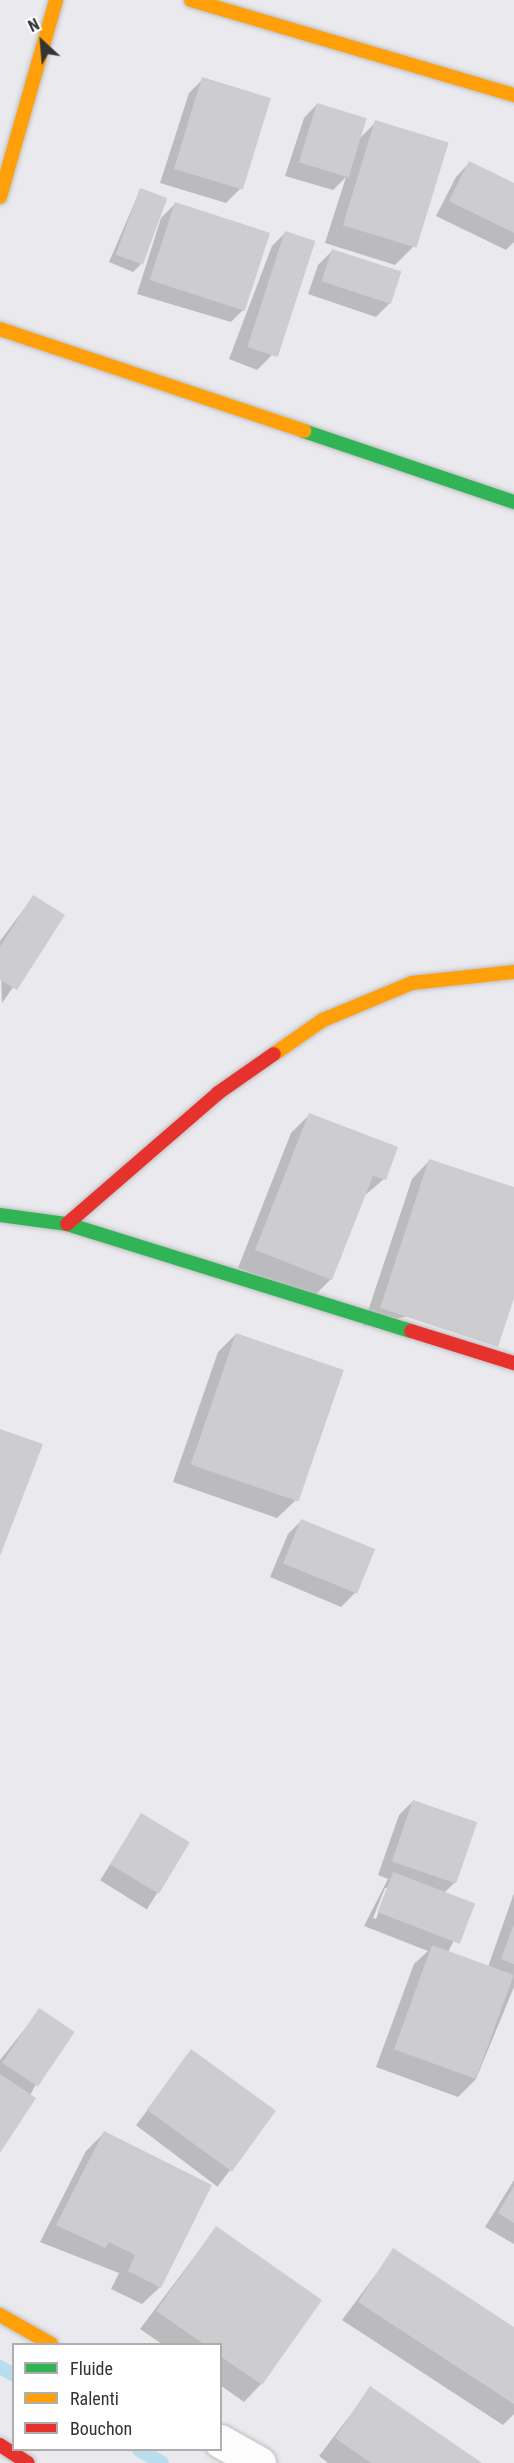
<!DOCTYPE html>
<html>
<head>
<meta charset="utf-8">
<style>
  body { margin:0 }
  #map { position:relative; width:514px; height:2463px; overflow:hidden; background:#eaeaee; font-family:"Roboto Condensed",sans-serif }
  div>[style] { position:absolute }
  .shadow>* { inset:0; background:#0003; transform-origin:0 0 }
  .stream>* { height:14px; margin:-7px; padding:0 7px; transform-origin:7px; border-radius:7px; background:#badded }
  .building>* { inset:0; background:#cdcdcf; transform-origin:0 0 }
  .roads { filter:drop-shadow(0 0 2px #bfbfc1) drop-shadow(0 0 2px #bfbfc1) }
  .street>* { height:33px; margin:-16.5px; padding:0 16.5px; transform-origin:16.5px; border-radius:16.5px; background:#fcfcfc }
  .fast>* { height:14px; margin:-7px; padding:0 7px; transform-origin:7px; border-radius:7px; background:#30b455 }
  .slow>* { height:14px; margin:-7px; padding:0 7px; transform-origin:7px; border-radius:7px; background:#ff9f0a }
  .jam>* { height:14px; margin:-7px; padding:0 7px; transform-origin:7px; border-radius:7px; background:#e5322d }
  span { translate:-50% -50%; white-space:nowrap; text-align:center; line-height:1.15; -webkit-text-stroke:5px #fff; paint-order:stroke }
  .legend { position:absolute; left:12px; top:2343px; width:210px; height:108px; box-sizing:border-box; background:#fff; border:2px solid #aeaeaf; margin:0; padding:8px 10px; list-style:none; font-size:18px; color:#343436 }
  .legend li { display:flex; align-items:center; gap:12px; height:30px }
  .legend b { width:30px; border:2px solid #aeaeaf }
  .north { position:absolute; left:12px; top:12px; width:60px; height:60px; -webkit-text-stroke:4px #fff; paint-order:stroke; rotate:334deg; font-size:16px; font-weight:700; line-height:24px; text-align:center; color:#343436 }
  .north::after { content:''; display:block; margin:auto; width:21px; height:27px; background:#343436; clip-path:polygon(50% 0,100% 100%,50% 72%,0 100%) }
</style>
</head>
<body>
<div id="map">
  <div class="shadow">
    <i style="clip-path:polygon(203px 79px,240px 189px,226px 203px,160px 183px,189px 93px)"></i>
    <i style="clip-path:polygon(317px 104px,359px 139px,376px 122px,413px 247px,395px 265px,325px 243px,346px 177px,333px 190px,285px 176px,304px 118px)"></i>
    <i style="clip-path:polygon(469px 163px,514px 184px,514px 242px,506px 250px,436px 216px,456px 177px)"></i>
    <i style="clip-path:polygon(140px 190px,141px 264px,133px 272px,109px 262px)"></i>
    <i style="clip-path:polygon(175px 204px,268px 233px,244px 309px,231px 322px,137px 294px,161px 218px)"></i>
    <i style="clip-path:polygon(286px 232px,271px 356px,257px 370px,229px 359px,272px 246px)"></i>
    <i style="clip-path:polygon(332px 251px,390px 303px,376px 317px,308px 294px,318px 265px)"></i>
    <i style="clip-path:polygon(33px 897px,63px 916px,2px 1003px,0 941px)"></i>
    <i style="clip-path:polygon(309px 1115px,384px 1179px,364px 1196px,331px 1279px,313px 1297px,238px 1268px,291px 1133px)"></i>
    <i style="clip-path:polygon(429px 1161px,514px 1189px,514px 1293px,363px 1326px,412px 1179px)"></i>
    <i style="clip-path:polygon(236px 1334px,295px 1501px,277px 1518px,173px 1482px,218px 1352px)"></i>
    <i style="clip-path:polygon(302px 1520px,373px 1550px,355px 1593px,341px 1607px,270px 1577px,288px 1534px)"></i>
    <i style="clip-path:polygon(evenodd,413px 1801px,454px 1883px,444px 1893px,473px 1904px,448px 1952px,488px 1967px,514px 1893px,514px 1987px,476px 2079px,458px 2097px,376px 2067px,414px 1964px,428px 1951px,364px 1926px,388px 1879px,378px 1875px,399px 1815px,413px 1801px,385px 1888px,388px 1888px,376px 1919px,373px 1918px,385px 1888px)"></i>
    <i style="left:141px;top:1815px;width:55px;height:77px;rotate:32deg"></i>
    <i style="clip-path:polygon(40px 2010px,35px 2086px,0 2151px,0 2060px)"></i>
    <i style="left:192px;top:2051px;width:102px;height:93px;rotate:37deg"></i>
    <i style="clip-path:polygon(104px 2133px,160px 2287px,142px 2304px,111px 2289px,119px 2273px,40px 2242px,86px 2151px)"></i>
    <i style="clip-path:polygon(514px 2180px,514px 2244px,485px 2227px)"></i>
    <i style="clip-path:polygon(216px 2228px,261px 2384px,244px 2402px,220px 2385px,220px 2344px,162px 2344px,140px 2329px)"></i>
    <i style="clip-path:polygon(394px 2250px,514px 2329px,514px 2414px,503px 2425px,342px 2320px)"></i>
    <i style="clip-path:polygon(371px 2388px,479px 2463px,328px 2463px,319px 2456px)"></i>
  </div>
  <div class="stream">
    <i style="left:0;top:2367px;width:16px;rotate:30deg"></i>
    <i style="left:139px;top:2450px;width:26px;rotate:29deg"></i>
  </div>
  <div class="building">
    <i style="left:202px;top:77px;width:72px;height:96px;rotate:17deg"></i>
    <i style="left:317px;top:103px;width:52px;height:62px;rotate:17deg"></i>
    <i style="left:375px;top:120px;width:77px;height:110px;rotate:17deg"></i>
    <i style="clip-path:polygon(469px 161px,514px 183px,514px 233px,449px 201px)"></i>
    <i style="left:140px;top:188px;width:29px;height:71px;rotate:20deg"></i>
    <i style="left:175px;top:202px;width:100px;height:82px;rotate:18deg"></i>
    <i style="left:285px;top:231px;width:32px;height:122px;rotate:18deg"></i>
    <i style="left:332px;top:249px;width:73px;height:34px;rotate:18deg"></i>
    <i style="clip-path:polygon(33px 895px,65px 915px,17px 990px,0 980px,0 947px)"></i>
    <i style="clip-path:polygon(309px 1113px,398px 1147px,386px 1180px,373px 1176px,332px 1280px,255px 1250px)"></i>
    <i style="clip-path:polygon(429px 1159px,514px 1187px,514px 1298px,498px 1347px,380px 1308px)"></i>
    <i style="left:236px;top:1333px;width:114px;height:139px;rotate:19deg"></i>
    <i style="clip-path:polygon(0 1429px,43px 1444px,0 1556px)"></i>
    <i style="left:301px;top:1519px;width:80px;height:48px;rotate:22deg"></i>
    <i style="left:413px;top:1800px;width:68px;height:65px;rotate:19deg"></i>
    <i style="left:141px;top:1813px;width:57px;height:60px;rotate:31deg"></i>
    <i style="left:393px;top:1872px;width:88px;height:43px;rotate:21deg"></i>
    <i style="clip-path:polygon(514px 1924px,514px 1964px,501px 1959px)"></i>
    <i style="left:432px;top:1945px;width:87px;height:111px;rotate:20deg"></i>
    <i style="left:39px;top:2008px;width:43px;height:66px;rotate:34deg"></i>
    <i style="left:191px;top:2049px;width:105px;height:75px;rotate:36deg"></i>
    <i style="clip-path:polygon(0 2074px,36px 2098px,0 2153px)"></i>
    <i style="clip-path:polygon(104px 2131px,212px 2185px,161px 2288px,128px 2271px,135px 2255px,109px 2242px,105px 2248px,56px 2225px)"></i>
    <i style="clip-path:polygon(514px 2186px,514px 2223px,498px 2213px)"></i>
    <i style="clip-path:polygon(216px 2226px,322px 2300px,262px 2385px,220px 2356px,220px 2344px,204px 2344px,156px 2311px)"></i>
    <i style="clip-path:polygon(393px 2248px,514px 2327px,514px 2404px,358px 2302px)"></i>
    <i style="clip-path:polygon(370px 2386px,482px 2463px,371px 2463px,335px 2438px)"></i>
  </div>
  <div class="roads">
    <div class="street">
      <i style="left:220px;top:2441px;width:45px;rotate:29.4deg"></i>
    </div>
    <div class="fast">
      <i style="left:304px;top:431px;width:222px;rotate:18.7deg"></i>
      <i style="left:0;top:1215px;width:68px;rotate:7.7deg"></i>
      <i style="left:67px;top:1224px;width:360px;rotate:17.3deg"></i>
    </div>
    <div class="slow">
      <i style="left:191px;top:0;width:337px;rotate:16.4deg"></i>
      <i style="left:0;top:197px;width:205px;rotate:-74.1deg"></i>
      <i style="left:0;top:329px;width:321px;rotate:18.5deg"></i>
      <i style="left:274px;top:1054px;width:60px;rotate:-34.8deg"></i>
      <i style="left:323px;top:1020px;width:96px;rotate:-22.6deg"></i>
      <i style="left:412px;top:983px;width:103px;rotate:-6.2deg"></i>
      <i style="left:0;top:2315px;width:59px;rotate:29.6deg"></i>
    </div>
    <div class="jam">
      <i style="left:67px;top:1224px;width:200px;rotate:-40.9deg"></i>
      <i style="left:218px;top:1093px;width:68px;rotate:-34.9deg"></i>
      <i style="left:411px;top:1331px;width:108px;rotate:17.3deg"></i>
      <i style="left:0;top:2445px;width:33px;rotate:33deg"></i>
    </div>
  </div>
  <ul class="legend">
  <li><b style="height:8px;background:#30b455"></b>Fluide</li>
  <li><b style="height:8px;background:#ff9f0a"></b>Ralenti</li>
  <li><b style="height:8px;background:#e5322d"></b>Bouchon</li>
  </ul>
  <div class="north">N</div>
</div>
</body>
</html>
